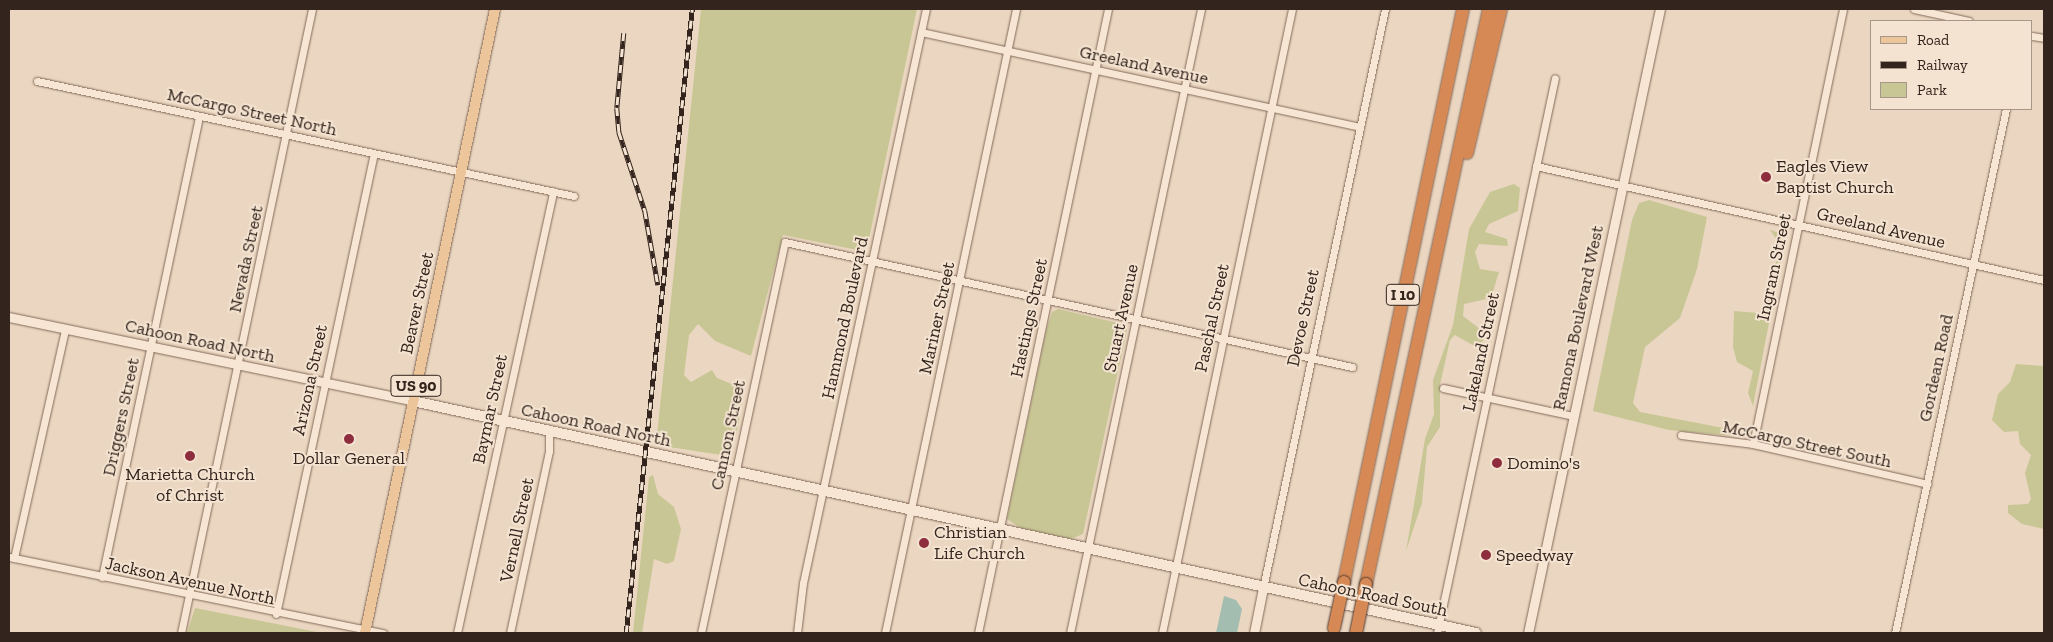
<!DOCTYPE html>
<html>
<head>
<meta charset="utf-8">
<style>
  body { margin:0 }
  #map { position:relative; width:2053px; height:642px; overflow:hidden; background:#ebd7c1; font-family:"Zilla Slab",serif }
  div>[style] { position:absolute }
  .green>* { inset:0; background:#c8c695 }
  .water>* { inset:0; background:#a3bdb1 }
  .roads { filter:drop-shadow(0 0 1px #836959) drop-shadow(0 0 1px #836959) }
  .minor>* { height:7px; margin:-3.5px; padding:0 3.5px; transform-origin:3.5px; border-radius:3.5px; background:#f6e6d3 }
  .tertiary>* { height:9px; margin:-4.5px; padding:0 4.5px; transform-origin:4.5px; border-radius:4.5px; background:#f6e6d3 }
  .secondary>* { height:10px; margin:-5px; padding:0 5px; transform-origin:5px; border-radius:5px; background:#f6e6d3 }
  .primary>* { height:10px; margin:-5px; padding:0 5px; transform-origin:5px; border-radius:5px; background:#edc59a }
  .motorway>* { height:12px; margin:-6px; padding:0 6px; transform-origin:6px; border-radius:6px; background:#d68955 }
  .rail>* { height:4.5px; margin-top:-2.25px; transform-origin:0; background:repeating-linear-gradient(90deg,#f3e3d0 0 8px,#33241d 0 16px); box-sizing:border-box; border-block:1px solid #33241d }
  .bridges { filter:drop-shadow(0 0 1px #51382e) drop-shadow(0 0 1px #51382e) }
  .motorway-bridge>* { height:12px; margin:-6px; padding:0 6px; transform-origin:6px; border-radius:6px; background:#d68955 }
  .dots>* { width:14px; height:14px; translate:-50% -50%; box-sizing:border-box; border:2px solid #f3e3d0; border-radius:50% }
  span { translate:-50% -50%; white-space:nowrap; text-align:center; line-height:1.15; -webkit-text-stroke:4px #f3e3d0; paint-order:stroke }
  .shield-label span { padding:1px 4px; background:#f3e3d0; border:1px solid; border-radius:4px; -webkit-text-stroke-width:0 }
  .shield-label { font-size:16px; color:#33241d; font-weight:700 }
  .street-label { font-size:18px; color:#33241d }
  .poi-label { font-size:18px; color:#33241d }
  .left { translate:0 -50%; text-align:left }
  .frame { position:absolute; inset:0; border:10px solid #33241d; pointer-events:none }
  .legend { position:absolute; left:1870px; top:20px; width:162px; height:90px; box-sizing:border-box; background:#f3e3d0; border:1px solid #a69788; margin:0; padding:6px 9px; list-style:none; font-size:15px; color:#33241d }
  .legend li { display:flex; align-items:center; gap:10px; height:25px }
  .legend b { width:25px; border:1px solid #a69788 }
</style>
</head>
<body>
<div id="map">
  <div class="green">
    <i style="clip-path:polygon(701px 9px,917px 9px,869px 239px,862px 251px,783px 235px,751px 356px,715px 341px,698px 324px,689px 335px,684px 375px,691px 382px,712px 370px,717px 378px,744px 389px,737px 432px,728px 456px,656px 445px)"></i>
    <i style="clip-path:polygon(1514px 184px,1520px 188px,1518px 211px,1489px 224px,1485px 232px,1507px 239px,1508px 246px,1479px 244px,1475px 252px,1480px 269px,1499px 272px,1491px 298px,1464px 304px,1463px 316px,1484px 332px,1484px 340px,1476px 347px,1455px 335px,1450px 340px,1440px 385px,1440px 427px,1427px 447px,1422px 503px,1406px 551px,1425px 439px,1434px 414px,1433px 380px,1453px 325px,1469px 229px,1490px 192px)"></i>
    <i style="clip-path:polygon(1649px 200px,1707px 217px,1697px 269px,1680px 318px,1645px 347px,1633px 403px,1640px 412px,1734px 430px,1738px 434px,1734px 436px,1669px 430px,1593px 411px,1632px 220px,1639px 203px)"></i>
    <i style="clip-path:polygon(1770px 230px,1786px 235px,1753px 406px,1748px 393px,1753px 371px,1737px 362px,1733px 347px,1734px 311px,1758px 313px,1767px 305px,1780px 244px)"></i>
    <i style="clip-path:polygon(1058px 309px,1122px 324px,1127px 330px,1083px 534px,1071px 539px,1020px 528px,1007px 519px,1046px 331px,1052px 312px)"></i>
    <i style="clip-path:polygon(2016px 364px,2044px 366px,2044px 529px,2022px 524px,2008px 513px,2008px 505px,2028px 504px,2031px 499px,2025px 473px,2031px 455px,2020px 444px,2018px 431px,2004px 432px,1992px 420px,1998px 394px,2010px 382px)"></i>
    <i style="clip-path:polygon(653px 475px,658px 494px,674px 507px,681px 529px,674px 561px,667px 564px,654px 559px,642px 633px,633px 633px,649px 477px)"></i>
    <i style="clip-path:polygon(195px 608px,322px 633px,187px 633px)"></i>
  </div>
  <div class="water">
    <i style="clip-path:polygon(1224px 596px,1236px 600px,1242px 609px,1237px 633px,1216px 633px)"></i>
  </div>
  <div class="roads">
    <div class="minor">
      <i style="left:1914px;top:9px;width:56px;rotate:12.3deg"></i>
      <i style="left:921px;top:32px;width:449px;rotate:12.2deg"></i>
      <i style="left:2032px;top:36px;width:12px;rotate:9deg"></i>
      <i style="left:37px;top:81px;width:549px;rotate:12.09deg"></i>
      <i style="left:1536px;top:166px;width:521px;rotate:12.65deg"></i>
      <i style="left:1443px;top:388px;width:134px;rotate:12.1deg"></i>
      <i style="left:1681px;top:435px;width:73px;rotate:7.1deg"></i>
      <i style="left:1753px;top:444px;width:179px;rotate:12.9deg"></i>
      <i style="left:1753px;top:444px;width:444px;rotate:-78.3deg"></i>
      <i style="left:9px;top:557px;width:382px;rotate:11.5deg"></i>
      <i style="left:14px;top:558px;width:235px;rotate:-77.4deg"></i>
      <i style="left:102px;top:577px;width:471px;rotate:-78.1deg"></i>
      <i style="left:1263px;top:588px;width:592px;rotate:-78.1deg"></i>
      <i style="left:276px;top:614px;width:471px;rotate:-78deg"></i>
      <i style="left:181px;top:633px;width:638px;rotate:-78.14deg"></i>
      <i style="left:457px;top:633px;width:452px;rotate:-77.7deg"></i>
      <i style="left:510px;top:633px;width:186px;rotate:-77.9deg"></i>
      <i style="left:549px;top:451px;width:19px;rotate:-90deg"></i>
      <i style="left:701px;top:633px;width:400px;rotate:-77.9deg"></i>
      <i style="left:785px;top:242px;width:581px;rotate:12.43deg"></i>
      <i style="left:797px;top:633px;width:50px;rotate:-83.2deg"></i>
      <i style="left:803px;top:583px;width:587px;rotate:-77.91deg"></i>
      <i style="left:885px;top:633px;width:638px;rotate:-78.14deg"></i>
      <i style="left:978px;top:633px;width:637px;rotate:-78.23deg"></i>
      <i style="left:1070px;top:633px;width:638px;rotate:-78.14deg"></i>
      <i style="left:1162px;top:633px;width:637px;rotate:-78.23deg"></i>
      <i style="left:1437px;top:633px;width:567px;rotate:-78deg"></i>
      <i style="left:1895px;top:633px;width:536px;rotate:-78.04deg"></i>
    </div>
    <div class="tertiary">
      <i style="left:9px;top:317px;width:413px;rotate:11.7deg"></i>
      <i style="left:1254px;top:633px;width:46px;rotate:-78.7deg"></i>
      <i style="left:1528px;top:633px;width:638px;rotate:-78.06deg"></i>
    </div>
    <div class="secondary">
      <i style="left:413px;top:401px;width:1088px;rotate:12.31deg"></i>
    </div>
    <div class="primary">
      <i style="left:365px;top:633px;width:637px;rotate:-78.23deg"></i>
    </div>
    <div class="motorway">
      <i style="left:1467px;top:153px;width:148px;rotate:-76.7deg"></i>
      <i style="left:1344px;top:582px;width:585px;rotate:-78.27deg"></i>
      <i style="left:1366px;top:584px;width:588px;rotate:-77.93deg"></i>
    </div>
  </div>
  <div class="rail">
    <i style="left:624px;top:33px;width:75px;rotate:95.3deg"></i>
    <i style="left:617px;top:108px;width:24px;rotate:85deg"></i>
    <i style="left:619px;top:132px;width:83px;rotate:71.8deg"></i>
    <i style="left:645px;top:211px;width:75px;rotate:80deg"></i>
    <i style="left:626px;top:633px;width:627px;rotate:-83.96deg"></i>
  </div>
  <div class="bridges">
    <div class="motorway-bridge">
      <i style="left:1334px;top:628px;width:47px;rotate:-77.7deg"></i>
      <i style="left:1356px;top:633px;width:50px;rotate:-78.5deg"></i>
    </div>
  </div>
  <div class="dots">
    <i style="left:1766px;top:177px;background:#8e2d3d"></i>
    <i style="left:349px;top:439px;background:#8e2d3d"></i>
    <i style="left:190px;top:456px;background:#8e2d3d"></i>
    <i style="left:1497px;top:463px;background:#8e2d3d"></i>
    <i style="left:924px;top:543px;background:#8e2d3d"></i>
    <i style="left:1486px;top:555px;background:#8e2d3d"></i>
  </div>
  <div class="shield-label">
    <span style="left:1403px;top:295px">I 10</span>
    <span style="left:416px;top:386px">US 90</span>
  </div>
  <div class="street-label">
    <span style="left:1144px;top:65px;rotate:12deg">Greeland Avenue</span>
    <span style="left:252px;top:112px;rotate:12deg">McCargo Street North</span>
    <span style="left:1881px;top:228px;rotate:13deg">Greeland Avenue</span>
    <span style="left:246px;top:259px;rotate:-78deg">Nevada Street</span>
    <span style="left:1774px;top:267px;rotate:-78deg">Ingram Street</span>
    <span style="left:417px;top:303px;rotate:-78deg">Beaver Street</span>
    <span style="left:845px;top:318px;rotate:-78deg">Hammond Boulevard</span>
    <span style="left:937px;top:318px;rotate:-78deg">Mariner Street</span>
    <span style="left:1029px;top:318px;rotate:-78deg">Hastings Street</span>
    <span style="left:1121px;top:318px;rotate:-78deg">Stuart Avenue</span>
    <span style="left:1212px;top:318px;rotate:-78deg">Paschal Street</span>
    <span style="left:1303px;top:318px;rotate:-78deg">Devoe Street</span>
    <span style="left:1578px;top:318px;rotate:-78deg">Ramona Boulevard West</span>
    <span style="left:200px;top:341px;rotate:12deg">Cahoon Road North</span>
    <span style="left:1481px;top:352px;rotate:-78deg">Lakeland Street</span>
    <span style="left:1936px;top:368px;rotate:-78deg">Gordean Road</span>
    <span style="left:310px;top:380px;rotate:-78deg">Arizona Street</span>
    <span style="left:490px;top:409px;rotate:-78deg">Baymar Street</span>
    <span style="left:121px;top:417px;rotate:-78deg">Driggers Street</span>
    <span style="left:596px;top:425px;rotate:12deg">Cahoon Road North</span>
    <span style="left:728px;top:435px;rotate:-78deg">Cannon Street</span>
    <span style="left:1807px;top:444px;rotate:12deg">McCargo Street South</span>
    <span style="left:517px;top:530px;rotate:-78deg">Vernell Street</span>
    <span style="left:190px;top:581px;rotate:12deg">Jackson Avenue North</span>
    <span style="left:1373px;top:595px;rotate:12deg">Cahoon Road South</span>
  </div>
  <div class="poi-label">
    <span class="left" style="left:1776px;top:177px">Eagles View<br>Baptist Church</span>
    <span style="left:349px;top:458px">Dollar General</span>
    <span class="left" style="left:1507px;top:463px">Domino's</span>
    <span style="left:190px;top:485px">Marietta Church<br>of Christ</span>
    <span class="left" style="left:934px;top:543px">Christian<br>Life Church</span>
    <span class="left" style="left:1496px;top:555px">Speedway</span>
  </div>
  <div class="frame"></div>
  <ul class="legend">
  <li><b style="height:6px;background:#edc59a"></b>Road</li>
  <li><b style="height:6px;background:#33241d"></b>Railway</li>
  <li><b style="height:14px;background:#c8c695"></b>Park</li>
  </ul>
</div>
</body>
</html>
